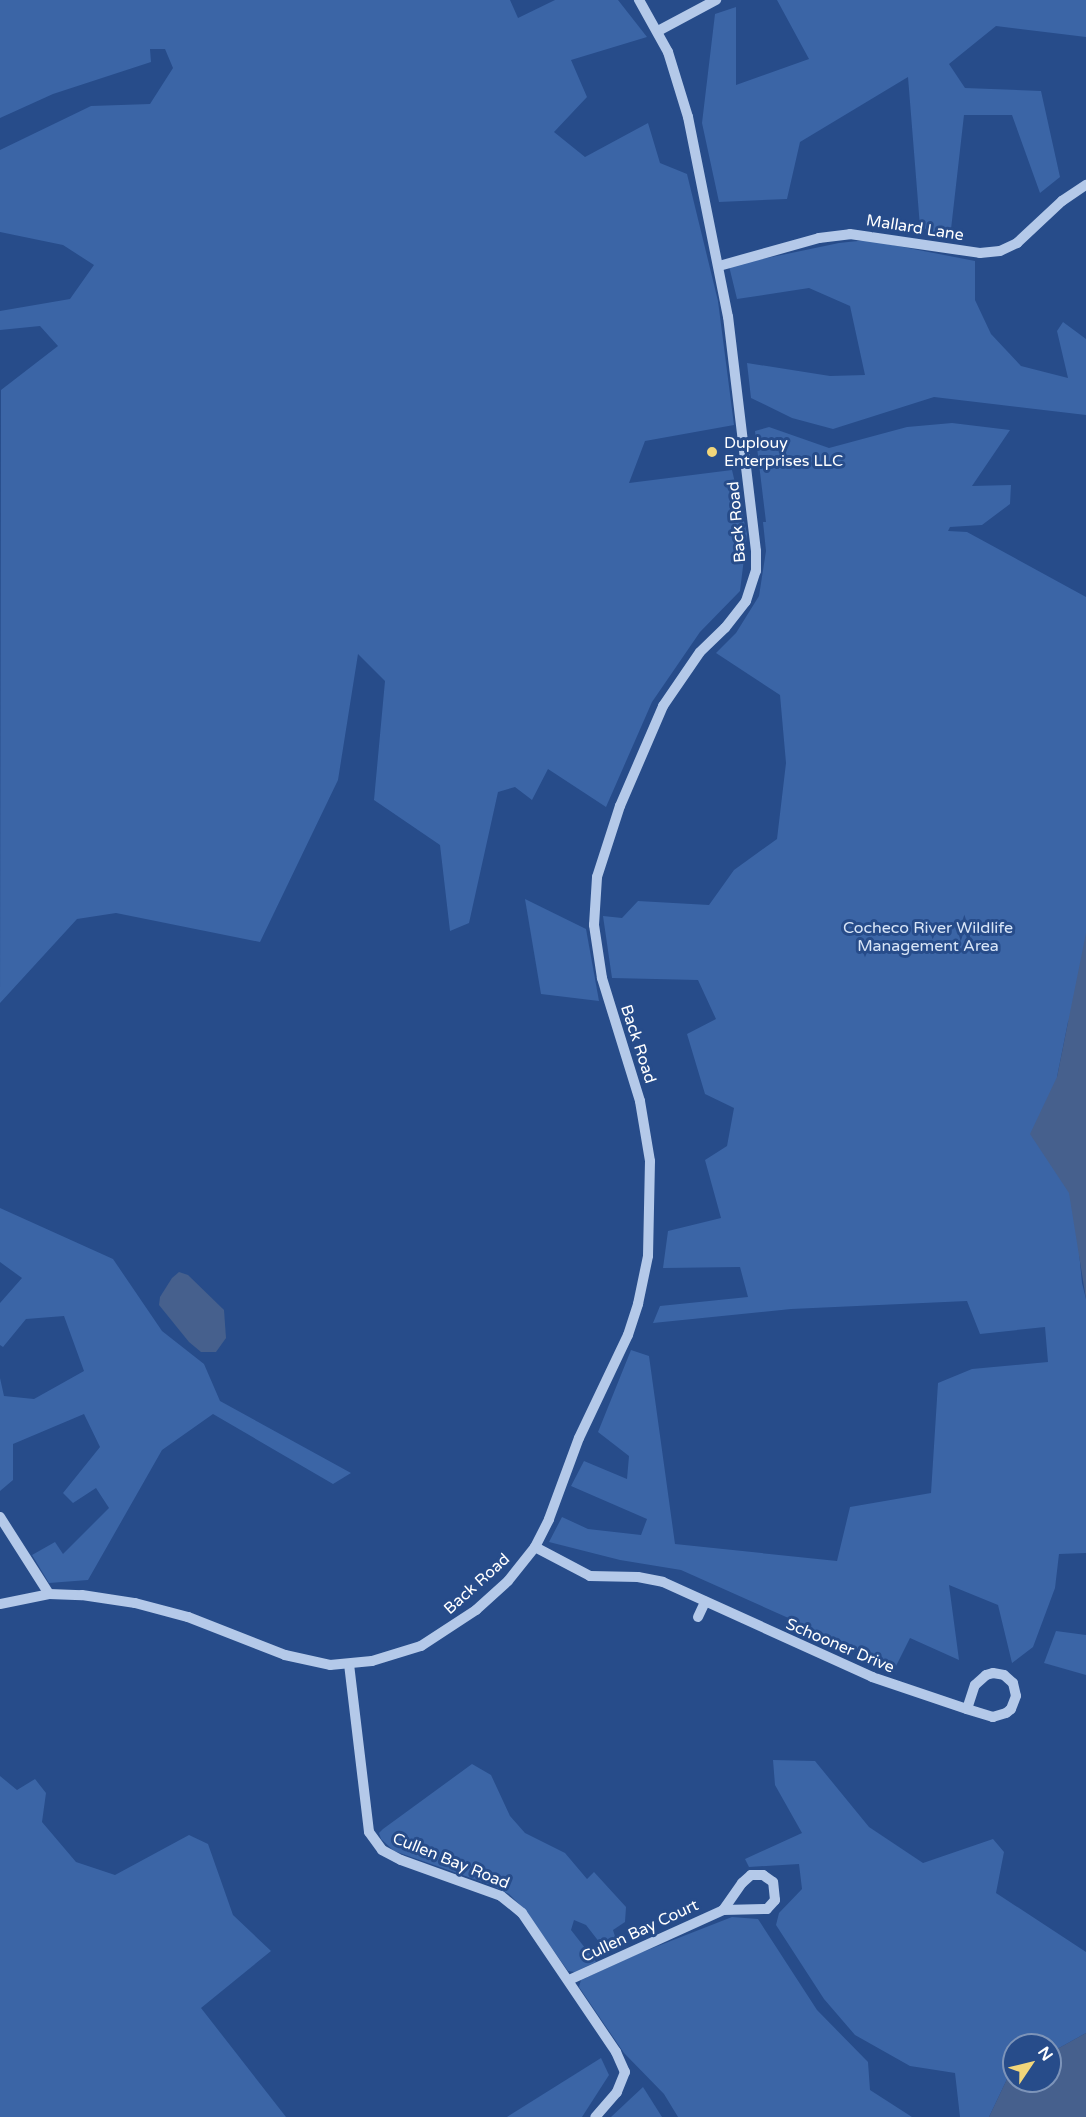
<!DOCTYPE html>
<html>
<head>
<meta charset="utf-8">
<style>
  body { margin:0 }
  #map { position:relative; width:1086px; height:2117px; overflow:hidden; background:#274c8a; font-family:"Varela Round",sans-serif }
  div>[style] { position:absolute }
  .green>* { inset:0; background:#3b65a6 }
  .water>* { inset:0; background:#46608d }
  .minor>* { height:10px; margin:-5px; padding:0 5px; transform-origin:5px; border-radius:5px; background:#b4c9e9 }
  .dots>* { width:16px; height:16px; translate:-50% -50%; box-sizing:border-box; border:3px solid #274c8a; border-radius:50% }
  span { translate:-50% -50%; white-space:nowrap; text-align:center; line-height:1.15; -webkit-text-stroke:6px #274c8a; paint-order:stroke }
  .street-label { font-size:16px; color:#fff }
  .poi-label { font-size:16px; color:#fff }
  .left { translate:0 -50%; text-align:left }
  .park-label { font-size:16px; color:#d8e5f7 }
  .north { position:absolute; left:1002px; top:2033px; width:60px; height:60px; box-sizing:border-box; background:#274c8a; border:2px solid #7d94b9; border-radius:50%; rotate:55deg; font-size:16px; font-weight:700; line-height:24px; text-align:center; color:#fff }
  .north::after { content:''; display:block; margin:auto; width:21px; height:27px; background:#f2d67a; clip-path:polygon(50% 0,100% 100%,50% 72%,0 100%) }
</style>
</head>
<body>
<div id="map">
  <div class="green">
    <i style="clip-path:polygon(0 0,510px 0,518px 18px,555px 0,618px 0,647px 37px,571px 60px,587px 97px,554px 132px,585px 157px,648px 123px,660px 163px,687px 174px,718px 301px,734px 425px,645px 441px,629px 483px,732px 470px,747px 534px,740px 591px,700px 632px,652px 702px,606px 807px,548px 769px,532px 800px,515px 787px,498px 792px,469px 923px,450px 931px,440px 845px,374px 800px,385px 681px,358px 654px,338px 780px,260px 942px,116px 913px,77px 919px,0 1003px,1px 390px,58px 346px,40px 326px,0 330px,0 311px,70px 299px,94px 265px,63px 245px,0 232px,0 150px,91px 106px,150px 104px,173px 68px,165px 49px,150px 49px,151px 62px,53px 94px,0 118px)"></i>
    <i style="clip-path:polygon(777px 0,1086px 0,1086px 37px,996px 26px,949px 64px,965px 88px,1041px 91px,1060px 177px,1040px 193px,1012px 115px,964px 115px,950px 238px,920px 227px,908px 77px,800px 142px,787px 199px,719px 202px,702px 123px,715px 14px,736px 7px,736px 85px,809px 59px)"></i>
    <i style="clip-path:polygon(867px 240px,975px 261px,975px 300px,991px 334px,1021px 366px,1068px 378px,1057px 331px,1063px 322px,1086px 339px,1086px 415px,934px 397px,833px 429px,792px 418px,751px 398px,747px 363px,830px 376px,865px 375px,850px 306px,809px 288px,737px 299px,729px 266px,839px 243px)"></i>
    <i style="clip-path:polygon(952px 423px,1010px 430px,972px 486px,1011px 485px,1010px 504px,982px 525px,950px 527px,948px 531px,967px 532px,1086px 597px,1086px 954px,1078px 1005px,1068px 1022px,1057px 1077px,1074px 1200px,1082px 1283px,1086px 1299px,1086px 1553px,1059px 1554px,1055px 1588px,1033px 1647px,1012px 1663px,998px 1605px,949px 1585px,959px 1660px,910px 1638px,896px 1666px,681px 1570px,620px 1560px,549px 1542px,562px 1517px,588px 1529px,641px 1535px,647px 1519px,571px 1486px,584px 1461px,627px 1479px,629px 1456px,598px 1432px,631px 1350px,649px 1356px,675px 1544px,837px 1561px,850px 1507px,931px 1493px,938px 1383px,972px 1369px,1048px 1362px,1045px 1327px,980px 1334px,967px 1301px,791px 1309px,653px 1323px,660px 1306px,748px 1297px,740px 1267px,663px 1268px,668px 1231px,721px 1218px,705px 1160px,727px 1146px,734px 1108px,705px 1094px,687px 1034px,716px 1019px,698px 980px,612px 978px,603px 916px,622px 918px,638px 901px,709px 905px,734px 870px,777px 839px,786px 763px,780px 695px,716px 653px,736px 633px,759px 596px,766px 551px,763px 522px,766px 522px,755px 431px,769px 427px,829px 448px,907px 427px)"></i>
    <i style="clip-path:polygon(525px 899px,586px 929px,599px 1001px,541px 994px)"></i>
    <i style="clip-path:polygon(0 1208px,113px 1259px,162px 1331px,204px 1364px,220px 1401px,351px 1473px,333px 1484px,213px 1414px,162px 1450px,88px 1580px,49px 1583px,32px 1555px,55px 1542px,63px 1554px,109px 1508px,96px 1488px,73px 1503px,63px 1493px,100px 1447px,84px 1414px,13px 1444px,13px 1480px,0 1491px,0 1378px,4px 1396px,34px 1399px,84px 1371px,64px 1316px,26px 1319px,3px 1347px,0 1345px,0 1303px,22px 1278px,0 1262px)"></i>
    <i style="clip-path:polygon(1056px 1631px,1086px 1635px,1086px 1675px,1044px 1663px)"></i>
    <i style="clip-path:polygon(773px 1760px,815px 1761px,869px 1827px,923px 1863px,993px 1839px,1004px 1852px,996px 1893px,1086px 1952px,1086px 2033px,1050px 2053px,1050px 2045px,1014px 2045px,1014px 2073px,1008px 2077px,989px 2117px,960px 2117px,955px 2073px,910px 2066px,855px 2035px,824px 1999px,776px 1925px,779px 1913px,802px 1889px,799px 1864px,749px 1867px,745px 1859px,802px 1833px,775px 1785px)"></i>
    <i style="clip-path:polygon(472px 1764px,491px 1775px,510px 1816px,525px 1833px,565px 1853px,587px 1879px,594px 1872px,626px 1907px,625px 1922px,613px 1930px,618px 1946px,607px 1952px,586px 1925px,574px 1920px,571px 1930px,596px 1962px,575px 1972px,568px 1971px,524px 1909px,509px 1894px,491px 1885px,394px 1851px,381px 1839px,379px 1833px,383px 1829px)"></i>
    <i style="clip-path:polygon(0 1776px,17px 1790px,35px 1779px,46px 1793px,42px 1822px,76px 1862px,115px 1875px,189px 1835px,208px 1844px,233px 1915px,271px 1951px,201px 2008px,286px 2117px,0 2117px)"></i>
    <i style="clip-path:polygon(732px 1917px,758px 1919px,817px 2010px,868px 2062px,870px 2090px,912px 2117px,678px 2117px,664px 2094px,624px 2053px,579px 1987px,581px 1980px,640px 1953px)"></i>
    <i style="clip-path:polygon(601px 2058px,609px 2075px,582px 2117px,507px 2117px)"></i>
    <i style="clip-path:polygon(643px 2087px,662px 2117px,611px 2117px)"></i>
  </div>
  <div class="water">
    <i style="clip-path:polygon(1086px 933px,1086px 1299px,1069px 1193px,1030px 1134px,1057px 1077px)"></i>
    <i style="clip-path:polygon(179px 1272px,188px 1275px,224px 1310px,226px 1338px,216px 1352px,201px 1352px,189px 1342px,159px 1305px,160px 1297px,172px 1278px)"></i>
    <i style="clip-path:polygon(1086px 2033px,1086px 2117px,989px 2117px,1008px 2077px,1014px 2073px,1014px 2081px,1050px 2081px,1050px 2053px)"></i>
  </div>
  <div class="minor">
    <i style="left:658px;top:31px;width:66px;rotate:-28.1deg"></i>
    <i style="left:719px;top:266px;width:104px;rotate:-15.6deg"></i>
    <i style="left:819px;top:238px;width:31px;rotate:-7deg"></i>
    <i style="left:850px;top:234px;width:131px;rotate:8.3deg"></i>
    <i style="left:980px;top:253px;width:20px;rotate:-6deg"></i>
    <i style="left:1000px;top:251px;width:19px;rotate:-25deg"></i>
    <i style="left:1017px;top:243px;width:62px;rotate:-43deg"></i>
    <i style="left:1062px;top:201px;width:29px;rotate:-34deg"></i>
    <i style="left:0;top:1517px;width:91px;rotate:57.5deg"></i>
    <i style="left:535px;top:1547px;width:62px;rotate:27.8deg"></i>
    <i style="left:590px;top:1576px;width:48px;rotate:1.2deg"></i>
    <i style="left:638px;top:1577px;width:25px;rotate:11deg"></i>
    <i style="left:663px;top:1582px;width:230px;rotate:24.4deg"></i>
    <i style="left:872px;top:1677px;width:100px;rotate:18.6deg"></i>
    <i style="left:0;top:1604px;width:50px;rotate:-11.5deg"></i>
    <i style="left:49px;top:1594px;width:33px;rotate:2deg"></i>
    <i style="left:82px;top:1595px;width:54px;rotate:8.6deg"></i>
    <i style="left:135px;top:1603px;width:55px;rotate:14.8deg"></i>
    <i style="left:188px;top:1617px;width:104px;rotate:21.4deg"></i>
    <i style="left:285px;top:1655px;width:46px;rotate:12.5deg"></i>
    <i style="left:330px;top:1665px;width:42px;rotate:-5.4deg"></i>
    <i style="left:372px;top:1661px;width:51px;rotate:-17deg"></i>
    <i style="left:421px;top:1646px;width:66px;rotate:-33.2deg"></i>
    <i style="left:476px;top:1610px;width:43px;rotate:-42.2deg"></i>
    <i style="left:508px;top:1581px;width:43px;rotate:-51.5deg"></i>
    <i style="left:535px;top:1547px;width:31px;rotate:-63deg"></i>
    <i style="left:549px;top:1519px;width:86px;rotate:-69.7deg"></i>
    <i style="left:579px;top:1438px;width:114px;rotate:-64.6deg"></i>
    <i style="left:628px;top:1335px;width:33px;rotate:-72deg"></i>
    <i style="left:638px;top:1304px;width:49px;rotate:-78.2deg"></i>
    <i style="left:648px;top:1256px;width:95px;rotate:-88.8deg"></i>
    <i style="left:650px;top:1161px;width:61px;rotate:-99.5deg"></i>
    <i style="left:640px;top:1101px;width:129px;rotate:-107.2deg"></i>
    <i style="left:602px;top:978px;width:54px;rotate:-98.6deg"></i>
    <i style="left:594px;top:925px;width:48px;rotate:-86.4deg"></i>
    <i style="left:597px;top:877px;width:75px;rotate:-72.1deg"></i>
    <i style="left:620px;top:806px;width:109px;rotate:-66.7deg"></i>
    <i style="left:663px;top:706px;width:65px;rotate:-55.6deg"></i>
    <i style="left:700px;top:652px;width:35px;rotate:-44deg"></i>
    <i style="left:725px;top:628px;width:34px;rotate:-52deg"></i>
    <i style="left:746px;top:601px;width:32px;rotate:-72deg"></i>
    <i style="left:756px;top:571px;width:20px;rotate:-90deg"></i>
    <i style="left:756px;top:551px;width:236px;rotate:-96.8deg"></i>
    <i style="left:728px;top:317px;width:204px;rotate:-101.3deg"></i>
    <i style="left:688px;top:117px;width:68px;rotate:-107.1deg"></i>
    <i style="left:668px;top:52px;width:60px;rotate:-119.1deg"></i>
    <i style="left:698px;top:1617px;width:17px;rotate:-65deg"></i>
    <i style="left:349px;top:1664px;width:169px;rotate:83.2deg"></i>
    <i style="left:369px;top:1832px;width:22px;rotate:54deg"></i>
    <i style="left:382px;top:1850px;width:21px;rotate:28deg"></i>
    <i style="left:401px;top:1860px;width:106px;rotate:19.8deg"></i>
    <i style="left:501px;top:1896px;width:27px;rotate:39deg"></i>
    <i style="left:522px;top:1913px;width:168px;rotate:55.9deg"></i>
    <i style="left:616px;top:2052px;width:22px;rotate:66deg"></i>
    <i style="left:625px;top:2072px;width:22px;rotate:112deg"></i>
    <i style="left:617px;top:2092px;width:33px;rotate:131deg"></i>
    <i style="left:993px;top:1673px;width:11px;rotate:10deg"></i>
    <i style="left:1004px;top:1675px;width:12px;rotate:42deg"></i>
    <i style="left:1013px;top:1683px;width:13px;rotate:77deg"></i>
    <i style="left:1016px;top:1696px;width:14px;rotate:111deg"></i>
    <i style="left:1011px;top:1709px;width:6px;rotate:141deg"></i>
    <i style="left:1006px;top:1713px;width:14px;rotate:163deg"></i>
    <i style="left:993px;top:1717px;width:27px;rotate:-163deg"></i>
    <i style="left:967px;top:1709px;width:25px;rotate:-72deg"></i>
    <i style="left:975px;top:1685px;width:15px;rotate:-42deg"></i>
    <i style="left:986px;top:1675px;width:7px;rotate:-16deg"></i>
    <i style="left:569px;top:1980px;width:169px;rotate:-24.4deg"></i>
    <i style="left:723px;top:1910px;width:44px;rotate:-1.3deg"></i>
    <i style="left:767px;top:1909px;width:12px;rotate:-48deg"></i>
    <i style="left:775px;top:1900px;width:18px;rotate:-96deg"></i>
    <i style="left:773px;top:1882px;width:12px;rotate:-145deg"></i>
    <i style="left:763px;top:1875px;width:12px;rotate:180deg"></i>
    <i style="left:751px;top:1875px;width:12px;rotate:138deg"></i>
    <i style="left:742px;top:1883px;width:33px;rotate:125deg"></i>
  </div>
  <div class="dots">
    <i style="left:712px;top:452px;background:#f2d67a"></i>
  </div>
  <div class="street-label">
    <span style="left:915px;top:228px;rotate:9deg">Mallard Lane</span>
    <span style="left:737px;top:522px;rotate:-95deg">Back Road</span>
    <span style="left:638px;top:1044px;rotate:72deg">Back Road</span>
    <span style="left:477px;top:1584px;rotate:-42deg">Back Road</span>
    <span style="left:840px;top:1646px;rotate:23deg">Schooner Drive</span>
    <span style="left:451px;top:1861px;rotate:22deg">Cullen Bay Road</span>
    <span style="left:640px;top:1931px;rotate:-25deg">Cullen Bay Court</span>
  </div>
  <div class="poi-label">
    <span class="left" style="left:724px;top:452px">Duplouy<br>Enterprises LLC</span>
  </div>
  <div class="park-label">
    <span style="left:928px;top:937px">Cocheco River Wildlife<br>Management Area</span>
  </div>
  <div class="north">N</div>
</div>
</body>
</html>
